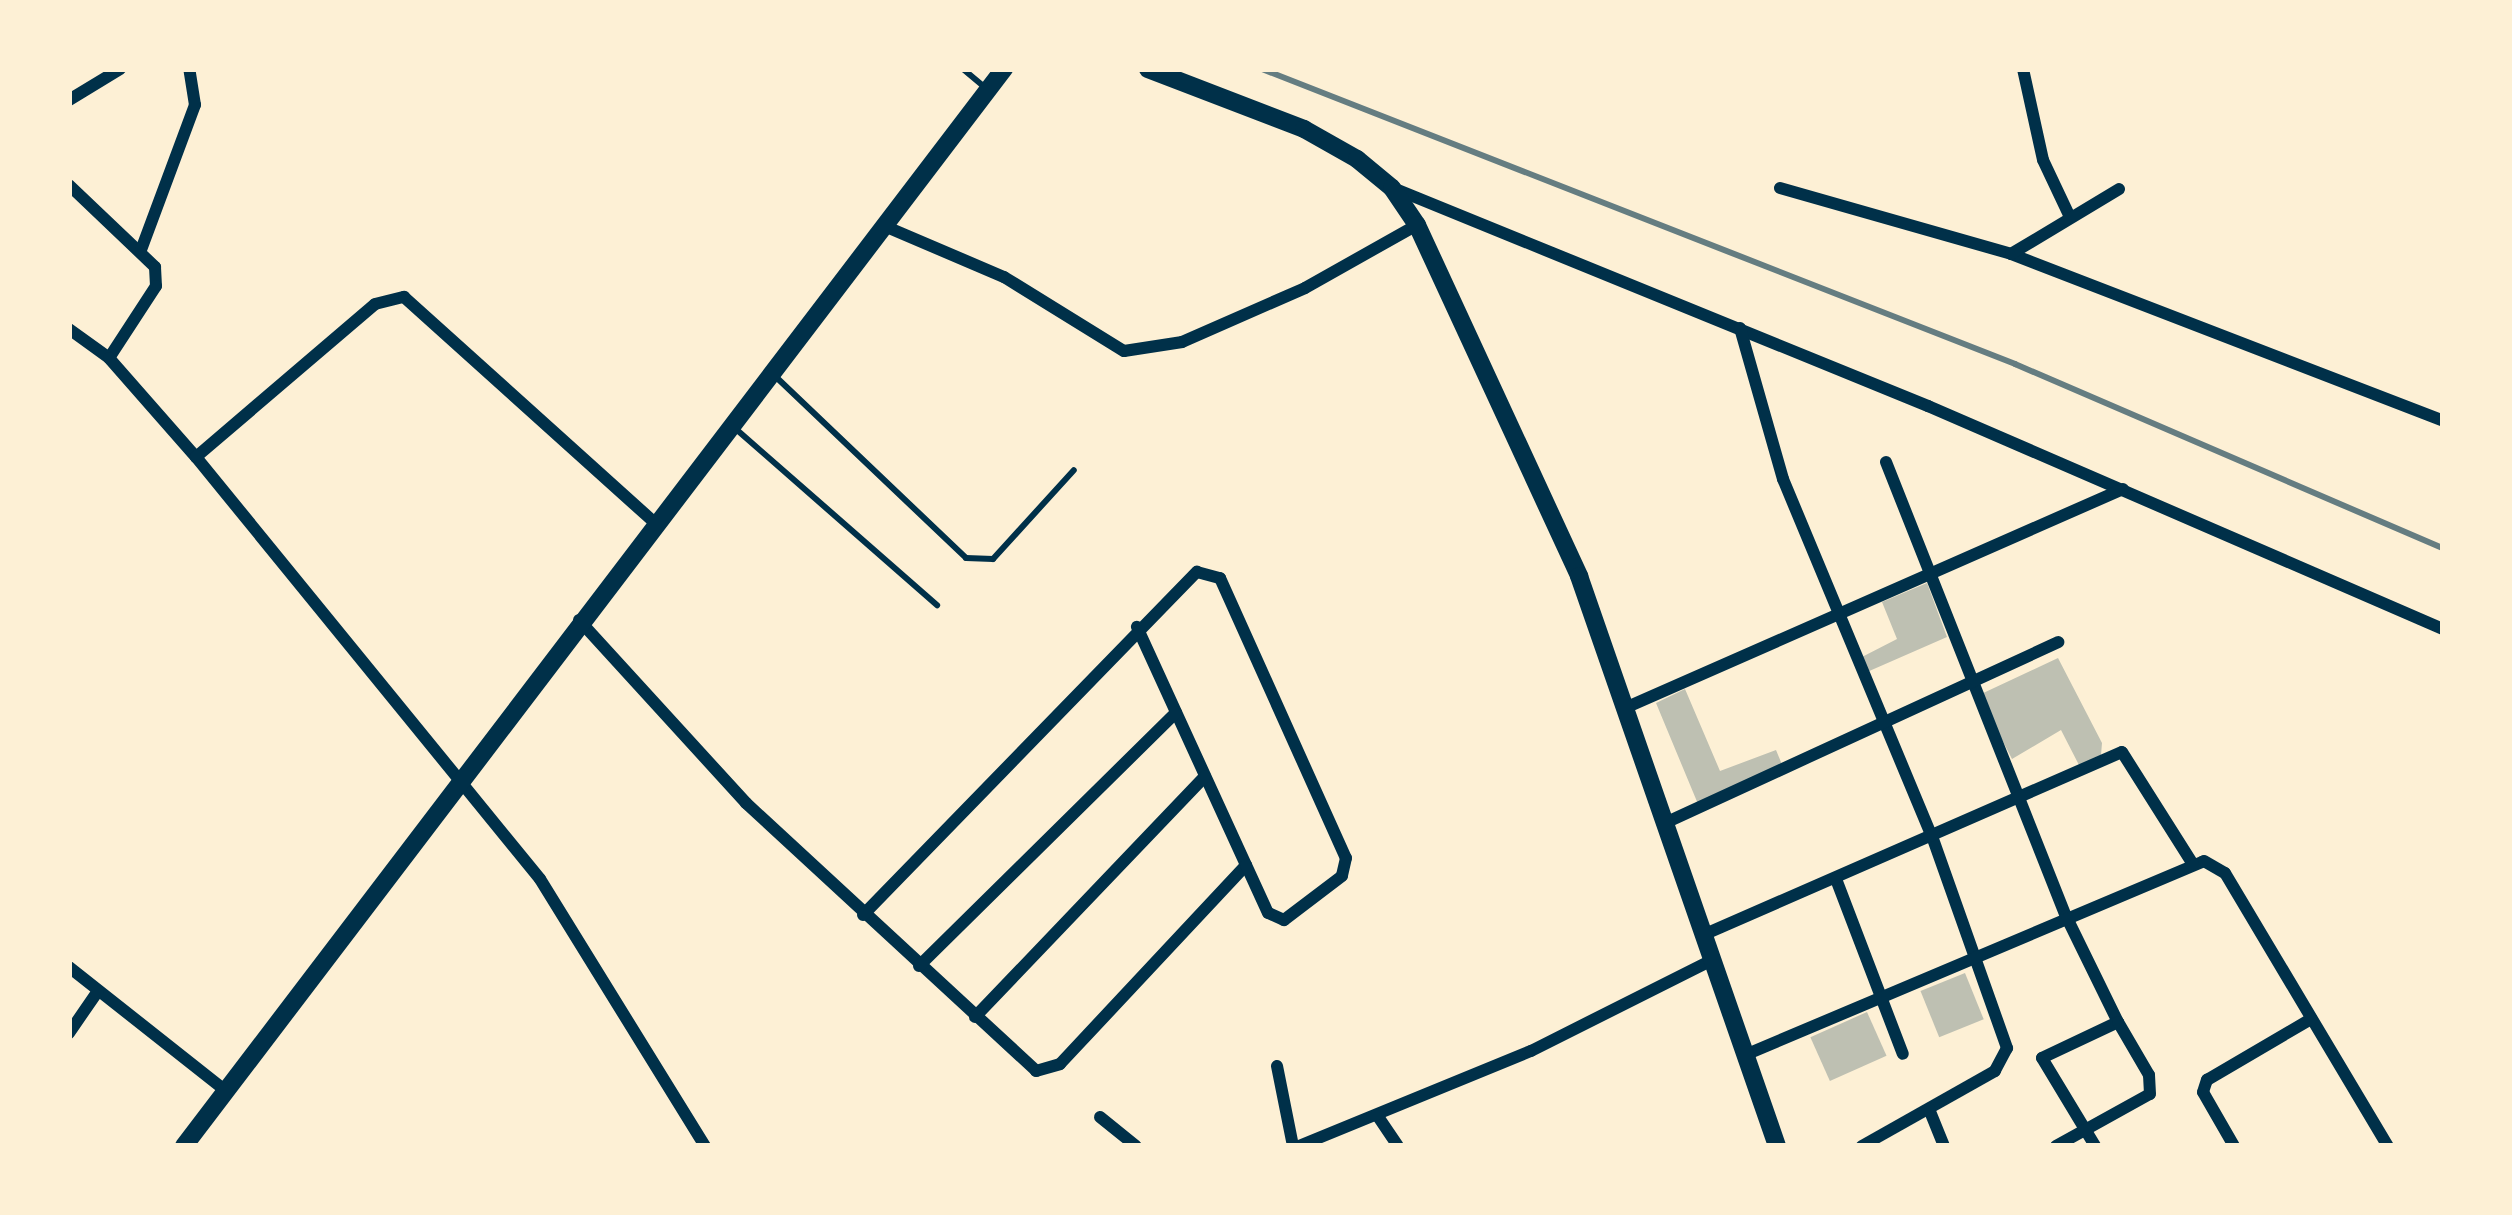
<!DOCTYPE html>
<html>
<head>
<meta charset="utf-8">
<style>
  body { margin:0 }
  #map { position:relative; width:2512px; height:1215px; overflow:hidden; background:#fdf0d5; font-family:Cabin,sans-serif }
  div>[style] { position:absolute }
  .building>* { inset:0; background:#bec0b2; transform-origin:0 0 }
  .service>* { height:6px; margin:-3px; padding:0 3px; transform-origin:3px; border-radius:3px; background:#003049 }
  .minor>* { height:12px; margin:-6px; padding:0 6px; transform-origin:6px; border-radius:6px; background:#003049 }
  .primary>* { height:18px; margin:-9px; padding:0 9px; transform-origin:9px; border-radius:9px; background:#003049 }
  .trunk>* { height:18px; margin:-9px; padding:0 9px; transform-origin:9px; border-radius:9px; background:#003049 }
  .rail>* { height:6px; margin:-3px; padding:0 3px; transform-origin:3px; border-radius:3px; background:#657d81 }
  span { translate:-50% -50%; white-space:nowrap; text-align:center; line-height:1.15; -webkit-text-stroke:12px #fdf0d5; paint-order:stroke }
  .frame { position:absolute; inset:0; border:72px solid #fdf0d5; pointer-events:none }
</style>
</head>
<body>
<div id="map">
  <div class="building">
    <i style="clip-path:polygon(1927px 583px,1947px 637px,1867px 672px,1860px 658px,1897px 639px,1882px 602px)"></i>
    <i style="clip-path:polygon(2058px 658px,2102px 743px,2101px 755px,2080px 767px,2061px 730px,2012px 759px,1979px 695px)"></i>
    <i style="clip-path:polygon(1685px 689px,1720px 771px,1776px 750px,1783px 767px,1698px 804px,1656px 703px)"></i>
    <i style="left:1965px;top:973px;width:50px;height:48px;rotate:68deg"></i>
    <i style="left:1867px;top:1012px;width:48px;height:62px;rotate:66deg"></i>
  </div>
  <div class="service">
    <i style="left:963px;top:69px;width:30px;rotate:40deg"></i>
    <i style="left:776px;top:377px;width:262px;rotate:43.6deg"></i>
    <i style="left:966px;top:558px;width:27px;rotate:2deg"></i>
    <i style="left:993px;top:559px;width:120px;rotate:-47.7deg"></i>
    <i style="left:737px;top:430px;width:266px;rotate:41.2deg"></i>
  </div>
  <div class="minor">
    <i style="left:2023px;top:69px;width:93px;rotate:77.6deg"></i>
    <i style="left:2043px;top:160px;width:63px;rotate:64.7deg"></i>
    <i style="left:69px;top:100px;width:60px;rotate:-31.3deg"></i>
    <i style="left:69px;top:185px;width:119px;rotate:43.6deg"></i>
    <i style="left:155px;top:267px;width:19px;rotate:87deg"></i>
    <i style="left:156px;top:286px;width:86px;rotate:123.1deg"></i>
    <i style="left:1393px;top:188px;width:578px;rotate:22.17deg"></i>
    <i style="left:1928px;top:406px;width:561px;rotate:23.41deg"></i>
    <i style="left:1780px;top:188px;width:240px;rotate:15.9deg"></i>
    <i style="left:2011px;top:254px;width:463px;rotate:21.1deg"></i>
    <i style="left:882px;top:225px;width:133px;rotate:23.1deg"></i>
    <i style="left:1004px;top:277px;width:141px;rotate:31.7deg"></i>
    <i style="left:1124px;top:351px;width:59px;rotate:-8.8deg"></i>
    <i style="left:1182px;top:342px;width:134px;rotate:-23.7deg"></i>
    <i style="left:1305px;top:288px;width:129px;rotate:-29.4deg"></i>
    <i style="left:141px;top:250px;width:155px;rotate:-69.6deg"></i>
    <i style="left:195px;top:105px;width:36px;rotate:-99deg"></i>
    <i style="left:2011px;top:254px;width:126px;rotate:-31deg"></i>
    <i style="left:1740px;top:328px;width:157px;rotate:74.1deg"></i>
    <i style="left:1783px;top:479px;width:390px;rotate:67.4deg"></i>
    <i style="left:1933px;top:839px;width:222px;rotate:70.5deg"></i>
    <i style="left:2007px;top:1048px;width:26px;rotate:118deg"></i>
    <i style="left:1995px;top:1071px;width:153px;rotate:150.6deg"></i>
    <i style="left:69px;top:329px;width:49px;rotate:35.9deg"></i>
    <i style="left:109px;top:358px;width:132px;rotate:48.7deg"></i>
    <i style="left:196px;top:457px;width:544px;rotate:50.81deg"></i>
    <i style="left:540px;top:879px;width:314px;rotate:58.3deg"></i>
    <i style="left:196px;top:457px;width:235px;rotate:-40.5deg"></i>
    <i style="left:375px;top:304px;width:30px;rotate:-14deg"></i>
    <i style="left:404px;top:297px;width:335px;rotate:42deg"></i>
    <i style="left:1886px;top:462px;width:488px;rotate:68.4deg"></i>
    <i style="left:2066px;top:916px;width:118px;rotate:63.9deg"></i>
    <i style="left:2118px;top:1022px;width:84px;rotate:154.7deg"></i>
    <i style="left:2042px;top:1058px;width:103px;rotate:58.9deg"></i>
    <i style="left:579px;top:620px;width:248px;rotate:47.6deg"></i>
    <i style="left:746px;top:803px;width:395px;rotate:42.7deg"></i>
    <i style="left:1036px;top:1071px;width:25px;rotate:-16deg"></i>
    <i style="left:1060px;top:1064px;width:272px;rotate:-46.9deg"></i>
    <i style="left:1246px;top:865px;width:262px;rotate:-114.6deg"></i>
    <i style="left:1625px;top:708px;width:544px;rotate:-23.74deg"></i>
    <i style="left:1665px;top:823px;width:433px;rotate:-24.7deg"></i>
    <i style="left:1836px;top:879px;width:187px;rotate:69.1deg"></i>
    <i style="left:863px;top:915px;width:479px;rotate:-45.8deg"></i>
    <i style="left:1197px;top:572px;width:24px;rotate:15deg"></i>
    <i style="left:1220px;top:578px;width:307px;rotate:65.8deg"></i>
    <i style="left:1346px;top:858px;width:18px;rotate:103deg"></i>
    <i style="left:1342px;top:876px;width:73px;rotate:142.8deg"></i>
    <i style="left:1284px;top:920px;width:17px;rotate:-156deg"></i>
    <i style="left:1268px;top:913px;width:53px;rotate:-114.6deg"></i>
    <i style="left:1703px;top:935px;width:457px;rotate:-23.6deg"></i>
    <i style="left:2122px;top:752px;width:129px;rotate:57.7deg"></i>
    <i style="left:919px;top:966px;width:361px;rotate:-44.6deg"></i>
    <i style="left:69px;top:967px;width:199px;rotate:38.3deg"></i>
    <i style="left:975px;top:1017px;width:333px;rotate:-46.3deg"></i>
    <i style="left:69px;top:1033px;width:51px;rotate:-55.4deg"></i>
    <i style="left:1745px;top:1055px;width:498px;rotate:-22.9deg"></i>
    <i style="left:2204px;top:861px;width:24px;rotate:30deg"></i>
    <i style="left:2225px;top:873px;width:318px;rotate:59.2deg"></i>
    <i style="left:1277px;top:1066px;width:82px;rotate:78.7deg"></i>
    <i style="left:1929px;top:1109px;width:40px;rotate:68deg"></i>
    <i style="left:1377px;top:1115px;width:37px;rotate:56deg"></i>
    <i style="left:1100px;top:1117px;width:46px;rotate:38.9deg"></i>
    <i style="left:1299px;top:1146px;width:251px;rotate:-22.3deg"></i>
    <i style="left:1531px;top:1051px;width:203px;rotate:-26.7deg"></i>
    <i style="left:2056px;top:1146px;width:107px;rotate:-29deg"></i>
    <i style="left:2150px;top:1094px;width:19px;rotate:-93deg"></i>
    <i style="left:2149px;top:1075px;width:61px;rotate:-120.3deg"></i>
    <i style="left:2234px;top:1146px;width:62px;rotate:-119.9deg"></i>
    <i style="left:2203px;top:1092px;width:13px;rotate:-72deg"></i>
    <i style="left:2207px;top:1080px;width:121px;rotate:-30.4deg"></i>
  </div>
  <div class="primary">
    <i style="left:1148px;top:69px;width:167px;rotate:21deg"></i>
    <i style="left:1304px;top:129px;width:61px;rotate:29.5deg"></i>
    <i style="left:1357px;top:159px;width:45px;rotate:39.6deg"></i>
    <i style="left:1392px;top:188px;width:45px;rotate:56deg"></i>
    <i style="left:1417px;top:225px;width:387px;rotate:65.2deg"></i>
    <i style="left:1579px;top:576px;width:603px;rotate:70.84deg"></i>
  </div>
  <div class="trunk">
    <i style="left:184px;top:1146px;width:1354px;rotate:-52.72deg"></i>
  </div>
  <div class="rail">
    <i style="left:1262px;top:69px;width:809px;rotate:21.39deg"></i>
    <i style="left:2015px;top:364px;width:466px;rotate:23.3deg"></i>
  </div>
  <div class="frame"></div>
</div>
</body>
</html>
